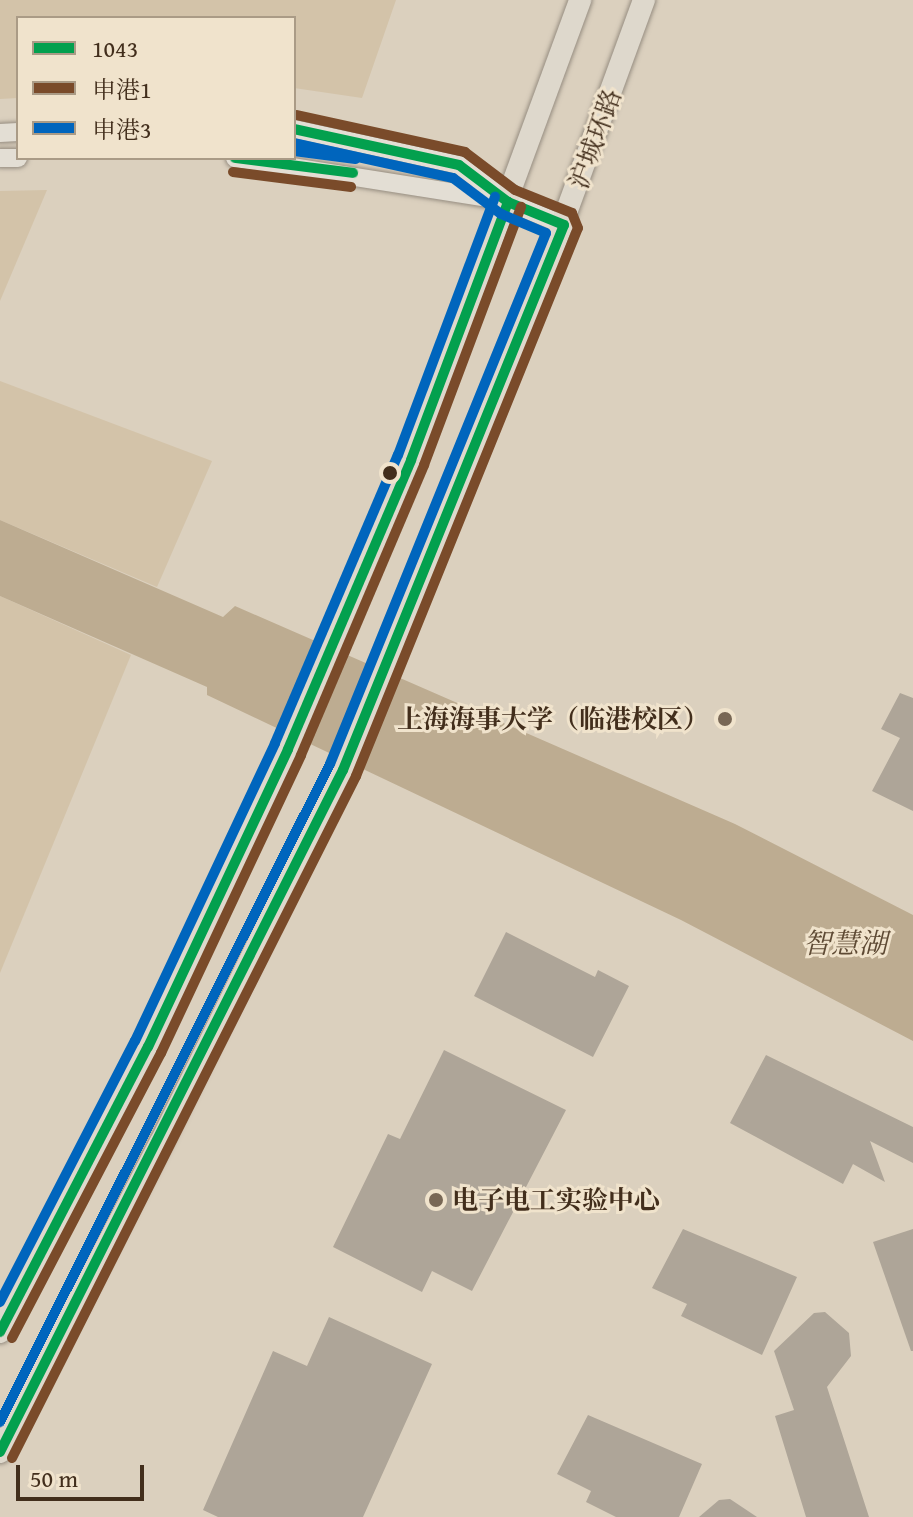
<!DOCTYPE html>
<html>
<head>
<meta charset="utf-8">
<style>
  body { margin:0 }
  #map { position:relative; width:913px; height:1517px; overflow:hidden; background:#dbd0be; font-family:"Gentium Book Plus","Noto Serif SC",serif }
  div>[style] { position:absolute }
  .green>* { inset:0; background:#d3c3a9 }
  .water>* { inset:0; background:#bdac91 }
  .building>* { inset:0; background:#aea598 }
  .roads { filter:drop-shadow(0 0 2px #968d81) drop-shadow(0 0 2px #968d81) }
  .minor>* { height:18px; margin:-9px; padding:0 9px; transform-origin:9px; border-radius:9px; background:#e3ded4 }
  .major>* { height:22px; margin:-11px; padding:0 11px; transform-origin:11px; border-radius:11px; background:#ded8cc }
  .bus-1>* { height:10px; margin:-5px; padding:0 5px; transform-origin:5px; border-radius:5px; background:#03a04e }
  .bus-2>* { height:10px; margin:-5px; padding:0 5px; transform-origin:5px; border-radius:5px; background:#7a4b2a }
  .bus-3>* { height:10px; margin:-5px; padding:0 5px; transform-origin:5px; border-radius:5px; background:#0065bd }
  .dots>* { width:22px; height:22px; translate:-50% -50%; box-sizing:border-box; border:4px solid #f0e3cc; border-radius:50% }
  span { translate:-50% -50%; white-space:nowrap; text-align:center; line-height:1.15; -webkit-text-stroke:6px #f0e3cc; paint-order:stroke }
  .street-label { font-size:26px; color:#422e1c }
  .poi-label { font-size:26px; color:#422e1c; font-weight:700 }
  .right { translate:-100% -50%; text-align:right }
  .left { translate:0 -50%; text-align:left }
  .water-label { font-size:28px; color:#5e4a34; font-style:italic }
  .legend { position:absolute; left:16px; top:16px; width:280px; height:144px; box-sizing:border-box; background:#f0e3cc; border:2px solid #aa9b86; margin:0; padding:10px 14px; list-style:none; font-size:24px; color:#422e1c }
  .legend li { display:flex; align-items:center; gap:16px; height:40px }
  .legend b { width:40px; border:2px solid #aa9b86 }
  .scale { position:absolute; left:16px; top:1465px; width:128px; height:36px; box-sizing:border-box; border:4px solid #422e1c; border-top:0; padding-left:10px; font-size:24px; line-height:28px; white-space:nowrap; color:#422e1c; -webkit-text-stroke:6px #f0e3cc; paint-order:stroke }
</style>
</head>
<body>
<div id="map">
  <div class="green">
    <i style="clip-path:polygon(0 0,396px 0,362px 98px,294px 88px,294px 18px,18px 18px,18px 98px,0 99px)"></i>
    <i style="clip-path:polygon(47px 190px,0 301px,0 191px)"></i>
    <i style="clip-path:polygon(0 381px,212px 461px,157px 587px,0 520px)"></i>
    <i style="clip-path:polygon(0 596px,131px 655px,0 973px)"></i>
  </div>
  <div class="water">
    <i style="clip-path:polygon(0 520px,223px 617px,235px 606px,735px 824px,913px 915px,913px 1041px,681px 920px,207px 695px,207px 687px,0 596px)"></i>
  </div>
  <div class="building">
    <i style="clip-path:polygon(900px 693px,913px 698px,913px 811px,872px 791px,900px 738px,881px 729px)"></i>
    <i style="clip-path:polygon(506px 932px,595px 977px,598px 970px,629px 986px,593px 1057px,474px 996px)"></i>
    <i style="clip-path:polygon(444px 1050px,566px 1110px,472px 1291px,432px 1271px,422px 1292px,333px 1247px,388px 1134px,400px 1139px)"></i>
    <i style="clip-path:polygon(766px 1055px,913px 1127px,913px 1163px,870px 1141px,885px 1182px,853px 1164px,843px 1184px,730px 1123px)"></i>
    <i style="clip-path:polygon(683px 1229px,797px 1277px,762px 1355px,681px 1316px,687px 1304px,652px 1288px)"></i>
    <i style="clip-path:polygon(913px 1229px,913px 1351px,911px 1351px,873px 1242px)"></i>
    <i style="clip-path:polygon(825px 1312px,849px 1333px,851px 1356px,827px 1387px,869px 1517px,806px 1517px,775px 1416px,794px 1410px,774px 1351px,814px 1313px)"></i>
    <i style="clip-path:polygon(329px 1317px,432px 1364px,363px 1517px,218px 1517px,203px 1510px,273px 1351px,307px 1366px)"></i>
    <i style="clip-path:polygon(588px 1415px,702px 1464px,679px 1517px,616px 1517px,586px 1502px,591px 1491px,557px 1474px)"></i>
    <i style="clip-path:polygon(730px 1499px,757px 1517px,699px 1517px,719px 1500px)"></i>
  </div>
  <div class="roads">
    <div class="minor">
      <i style="left:294px;top:129px;width:169px;rotate:12.3deg"></i>
      <i style="left:459px;top:165px;width:61px;rotate:37.1deg"></i>
      <i style="left:508px;top:202px;width:61px;rotate:22.3deg"></i>
      <i style="left:0;top:133px;width:18px;rotate:-3deg"></i>
      <i style="left:0;top:158px;width:18px"></i>
      <i style="left:235px;top:158px;width:273px;rotate:9deg"></i>
    </div>
    <div class="major">
      <i style="left:0;top:1332px;width:321px;rotate:-62.6deg"></i>
      <i style="left:148px;top:1047px;width:329px;rotate:-64.8deg"></i>
      <i style="left:288px;top:749px;width:314px;rotate:-66.9deg"></i>
      <i style="left:411px;top:460px;width:490px;rotate:-69.8deg"></i>
      <i style="left:0;top:1452px;width:349px;rotate:-62.6deg"></i>
      <i style="left:161px;top:1142px;width:414px;rotate:-63.9deg"></i>
      <i style="left:343px;top:770px;width:501px;rotate:-67.84deg"></i>
      <i style="left:532px;top:306px;width:326px;rotate:-69.9deg"></i>
    </div>
  </div>
  <div class="bus-1">
    <i style="left:235px;top:158px;width:119px;rotate:7.2deg"></i>
    <i style="left:0;top:1332px;width:321px;rotate:-62.6deg"></i>
    <i style="left:148px;top:1047px;width:329px;rotate:-64.8deg"></i>
    <i style="left:288px;top:749px;width:314px;rotate:-66.9deg"></i>
    <i style="left:411px;top:460px;width:276px;rotate:-69.4deg"></i>
    <i style="left:0;top:1452px;width:763px;rotate:-63.3deg"></i>
    <i style="left:343px;top:770px;width:588px;rotate:-67.93deg"></i>
    <i style="left:564px;top:225px;width:61px;rotate:-157.7deg"></i>
    <i style="left:508px;top:202px;width:61px;rotate:-142.9deg"></i>
    <i style="left:459px;top:165px;width:169px;rotate:-167.7deg"></i>
  </div>
  <div class="bus-2">
    <i style="left:233px;top:172px;width:119px;rotate:7.2deg"></i>
    <i style="left:12px;top:1338px;width:322px;rotate:-62.4deg"></i>
    <i style="left:161px;top:1053px;width:329px;rotate:-64.8deg"></i>
    <i style="left:301px;top:755px;width:315px;rotate:-67deg"></i>
    <i style="left:424px;top:465px;width:276px;rotate:-69.4deg"></i>
    <i style="left:12px;top:1458px;width:764px;rotate:-63.23deg"></i>
    <i style="left:356px;top:776px;width:591px;rotate:-67.95deg"></i>
    <i style="left:578px;top:228px;width:16px;rotate:-112deg"></i>
    <i style="left:572px;top:213px;width:61px;rotate:-158deg"></i>
    <i style="left:515px;top:190px;width:63px;rotate:-142.8deg"></i>
    <i style="left:465px;top:152px;width:172px;rotate:-167.6deg"></i>
  </div>
  <div class="bus-3">
    <i style="left:294px;top:151px;width:62px;rotate:7.5deg"></i>
    <i style="left:0;top:1302px;width:294px;rotate:-62.7deg"></i>
    <i style="left:135px;top:1041px;width:329px;rotate:-64.8deg"></i>
    <i style="left:275px;top:743px;width:313px;rotate:-66.9deg"></i>
    <i style="left:398px;top:455px;width:276px;rotate:-69.4deg"></i>
    <i style="left:0;top:1422px;width:736px;rotate:-63.37deg"></i>
    <i style="left:330px;top:764px;width:573px;rotate:-67.86deg"></i>
    <i style="left:546px;top:233px;width:49px;rotate:-157.1deg"></i>
    <i style="left:501px;top:214px;width:60px;rotate:-143.1deg"></i>
    <i style="left:453px;top:178px;width:163px;rotate:-167.6deg"></i>
  </div>
  <div class="dots">
    <i style="left:390px;top:473px;background:#422e1c"></i>
    <i style="left:725px;top:719px;background:#786755"></i>
    <i style="left:436px;top:1200px;background:#786755"></i>
  </div>
  <div class="street-label">
    <span style="left:595px;top:139px;rotate:-70deg">沪城环路</span>
  </div>
  <div class="poi-label">
    <span class="right" style="left:709px;top:719px">上海海事大学（临港校区）</span>
    <span class="left" style="left:452px;top:1200px">电子电工实验中心</span>
  </div>
  <div class="water-label">
    <span style="left:845px;top:943px">智慧湖</span>
  </div>
  <ul class="legend">
  <li><b style="height:10px;background:#03a04e"></b>1043</li>
  <li><b style="height:10px;background:#7a4b2a"></b>申港1</li>
  <li><b style="height:10px;background:#0065bd"></b>申港3</li>
  </ul>
  <div class="scale">50 m</div>
</div>
</body>
</html>
